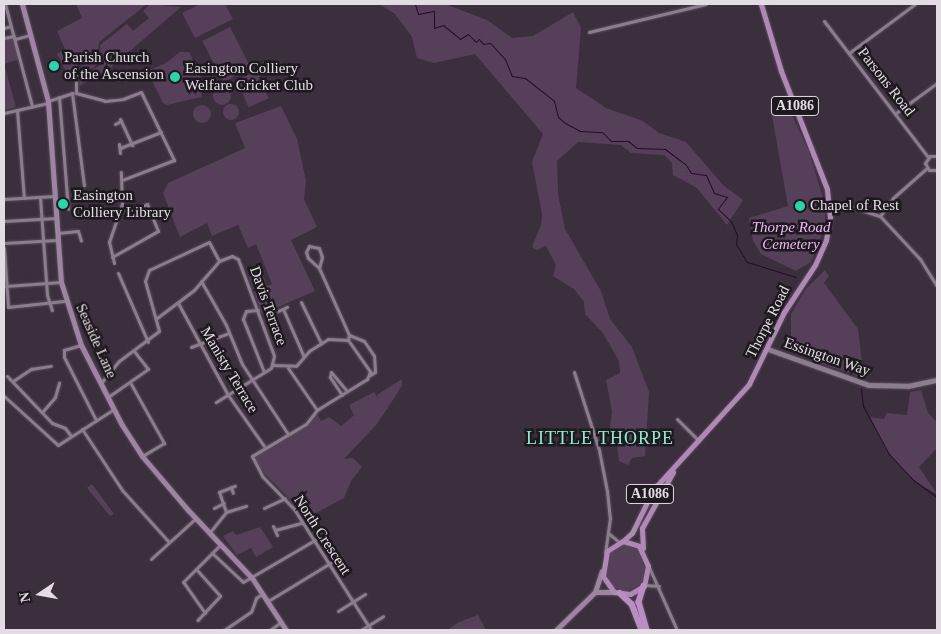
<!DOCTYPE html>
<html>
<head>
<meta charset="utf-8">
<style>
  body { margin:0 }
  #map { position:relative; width:941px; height:634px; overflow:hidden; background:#3b2e3d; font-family:"Times New Roman",serif }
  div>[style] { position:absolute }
  .green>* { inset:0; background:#564059; transform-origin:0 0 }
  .round { border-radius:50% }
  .stream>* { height:1px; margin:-0.5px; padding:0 0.5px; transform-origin:0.5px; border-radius:0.5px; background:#29092e }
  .roads { filter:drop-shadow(0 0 1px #584d59) drop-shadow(0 0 1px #584d59) }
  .minor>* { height:3px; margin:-1.5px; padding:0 1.5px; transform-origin:1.5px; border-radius:1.5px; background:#8c7d8e }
  .tertiary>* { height:4.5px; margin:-2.25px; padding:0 2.25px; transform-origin:2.25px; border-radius:2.25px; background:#8c7d8e }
  .secondary>* { height:5px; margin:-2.5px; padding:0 2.5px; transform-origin:2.5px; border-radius:2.5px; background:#9e83a2 }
  .primary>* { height:5px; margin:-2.5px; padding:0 2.5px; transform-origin:2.5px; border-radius:2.5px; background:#b088b6 }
  .trunk>* { height:5.5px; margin:-2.75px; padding:0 2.75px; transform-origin:2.75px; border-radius:2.75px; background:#bc8cc4 }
  .dots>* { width:14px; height:14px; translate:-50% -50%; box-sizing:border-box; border:2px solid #1e191f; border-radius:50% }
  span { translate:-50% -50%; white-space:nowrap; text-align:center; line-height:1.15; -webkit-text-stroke:5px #1e191f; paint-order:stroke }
  .shield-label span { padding:1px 4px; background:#1e191f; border:1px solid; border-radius:4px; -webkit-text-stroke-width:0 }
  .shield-label { font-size:14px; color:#e4dce5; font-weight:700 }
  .poi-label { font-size:15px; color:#e4dce5 }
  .left { translate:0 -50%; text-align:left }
  .street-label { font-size:15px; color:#e4dce5 }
  .park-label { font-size:15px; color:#f0b7f9; font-style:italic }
  .quarter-label { font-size:18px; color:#8eedcf; letter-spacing:1px }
  .frame { position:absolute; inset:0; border:5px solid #e4dce5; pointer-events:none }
  .north { position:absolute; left:15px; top:569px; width:50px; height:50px; -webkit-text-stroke:4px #1e191f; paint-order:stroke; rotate:258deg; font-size:14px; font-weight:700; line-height:20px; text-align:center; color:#e4dce5 }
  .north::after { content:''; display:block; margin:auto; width:18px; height:22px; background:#e4dce5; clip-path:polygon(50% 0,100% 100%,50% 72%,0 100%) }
</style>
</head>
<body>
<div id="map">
  <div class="green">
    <i style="clip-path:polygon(76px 4px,147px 4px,99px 42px,97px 64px,94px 67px,86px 72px,80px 64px,67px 73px,57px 54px,65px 49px,57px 31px,82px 18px)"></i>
    <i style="clip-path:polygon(150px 4px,181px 7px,109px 69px,79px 86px,80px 81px,88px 76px,86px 73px,101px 65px,100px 45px,127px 24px,133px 31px,149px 18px,143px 11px)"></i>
    <i style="clip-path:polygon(201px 4px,225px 4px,233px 19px,195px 38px,182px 13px)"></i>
    <i style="clip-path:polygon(379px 4px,445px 4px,487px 20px,512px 38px,533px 36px,573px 12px,581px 28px,576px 88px,606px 108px,643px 121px,659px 133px,686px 142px,723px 185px,743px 200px,727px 225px,697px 188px,673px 175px,672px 163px,664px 155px,631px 153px,621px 145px,578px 142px,557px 161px,558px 194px,565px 229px,601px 291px,610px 319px,632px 347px,649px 392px,645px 456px,632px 458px,628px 465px,619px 461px,616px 439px,610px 428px,612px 411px,606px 380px,620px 373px,619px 361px,603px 333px,585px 314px,584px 302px,574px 289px,553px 276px,556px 265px,546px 246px,537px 250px,532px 247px,541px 225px,542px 214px,532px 162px,543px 134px,475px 54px,434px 63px,417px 58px,412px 37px,395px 14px)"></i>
    <i style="left:230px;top:27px;width:46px;height:31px;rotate:63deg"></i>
    <i style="clip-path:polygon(14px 36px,20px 59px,4px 64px,16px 107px,5px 110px,4px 105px,4px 38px)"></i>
    <i style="clip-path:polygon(180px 52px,189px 52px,204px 82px,201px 97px,167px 105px,163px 103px,147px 71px,166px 63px)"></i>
    <i style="left:257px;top:71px;width:30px;height:22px;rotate:67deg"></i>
    <i class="round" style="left:213px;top:87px;width:18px;height:18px"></i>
    <i class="round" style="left:223px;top:104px;width:16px;height:16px"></i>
    <i style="clip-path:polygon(787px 104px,809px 152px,825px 204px,825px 224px,819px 244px,811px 262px,796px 271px,761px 254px,753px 241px,749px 218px,788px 206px,771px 110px)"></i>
    <i class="round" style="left:193px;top:105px;width:18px;height:18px"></i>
    <i style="clip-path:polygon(281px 106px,297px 139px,306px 181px,304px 199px,317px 227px,291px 240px,315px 291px,262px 314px,249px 277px,262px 272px,267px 286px,272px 284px,256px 244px,248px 248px,238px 225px,212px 236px,207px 223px,180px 237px,163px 193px,168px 183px,245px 148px,235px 123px)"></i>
    <i style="clip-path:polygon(825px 270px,829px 276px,824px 283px,858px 329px,864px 378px,817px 362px,791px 349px,791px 314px,806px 289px)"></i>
    <i style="clip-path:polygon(402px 379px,402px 386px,377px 424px,344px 459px,353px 458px,362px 467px,351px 481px,344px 498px,303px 520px,287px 496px,259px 468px,255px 458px,256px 453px,306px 427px,317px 414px,321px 421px,329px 417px,341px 426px,358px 412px,354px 415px,349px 405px,374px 392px,379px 399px,377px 395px)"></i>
    <i style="clip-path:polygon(921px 390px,928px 413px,937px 422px,937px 448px,919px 467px,937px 494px,913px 481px,898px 464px,885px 448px,870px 417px,884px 419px,887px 413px,907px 415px,910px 392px)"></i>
    <i style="clip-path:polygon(92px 484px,114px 514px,110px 516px,87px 488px)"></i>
    <i style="clip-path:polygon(260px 527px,273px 547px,256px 557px,251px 548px,237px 555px,223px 536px,233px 531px,236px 535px)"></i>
    <i style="clip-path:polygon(623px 543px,638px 549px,646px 572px,641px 585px,625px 592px,611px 586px,605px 569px,610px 551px)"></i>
    <i style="clip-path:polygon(478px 615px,486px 630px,447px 630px,459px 622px)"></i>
  </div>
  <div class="stream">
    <i style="left:415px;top:4px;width:10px;rotate:73deg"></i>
    <i style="left:418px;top:14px;width:16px;rotate:-11deg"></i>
    <i style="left:434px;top:11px;width:17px;rotate:90deg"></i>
    <i style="left:434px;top:28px;width:9px;rotate:-18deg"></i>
    <i style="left:443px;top:25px;width:22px;rotate:39deg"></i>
    <i style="left:460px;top:39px;width:9px;rotate:-32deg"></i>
    <i style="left:468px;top:34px;width:11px;rotate:45deg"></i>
    <i style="left:476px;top:42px;width:4px;rotate:-45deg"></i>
    <i style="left:479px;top:39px;width:6px;rotate:51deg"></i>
    <i style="left:483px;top:44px;width:7px;rotate:-8deg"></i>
    <i style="left:490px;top:43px;width:22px;rotate:47deg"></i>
    <i style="left:505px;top:59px;width:18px;rotate:68deg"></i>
    <i style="left:512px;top:76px;width:13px;rotate:9deg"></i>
    <i style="left:525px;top:78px;width:37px;rotate:38deg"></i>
    <i style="left:554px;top:101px;width:16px;rotate:76deg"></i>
    <i style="left:558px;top:117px;width:9px;rotate:41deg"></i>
    <i style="left:565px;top:123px;width:17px;rotate:28deg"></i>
    <i style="left:580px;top:131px;width:22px;rotate:3deg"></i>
    <i style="left:602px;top:132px;width:13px;rotate:45deg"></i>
    <i style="left:611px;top:141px;width:17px"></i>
    <i style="left:628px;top:141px;width:11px;rotate:38deg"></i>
    <i style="left:637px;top:148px;width:28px;rotate:2deg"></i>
    <i style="left:665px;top:149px;width:26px;rotate:37deg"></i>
    <i style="left:686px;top:165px;width:9px;rotate:58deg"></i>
    <i style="left:691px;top:173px;width:15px;rotate:8deg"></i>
    <i style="left:706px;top:175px;width:20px;rotate:66deg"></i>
    <i style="left:714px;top:193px;width:14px;rotate:17deg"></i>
    <i style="left:727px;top:197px;width:15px;rotate:127deg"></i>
    <i style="left:718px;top:209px;width:18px;rotate:43deg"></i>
    <i style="left:731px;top:221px;width:15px;rotate:67deg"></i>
    <i style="left:737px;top:235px;width:9px;rotate:96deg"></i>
    <i style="left:736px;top:244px;width:21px;rotate:59deg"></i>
    <i style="left:747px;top:262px;width:51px;rotate:17deg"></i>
    <i style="left:861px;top:388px;width:18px;rotate:84deg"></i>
    <i style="left:863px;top:406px;width:55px;rotate:61.6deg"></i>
    <i style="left:889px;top:454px;width:34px;rotate:47deg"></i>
    <i style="left:912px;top:479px;width:31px;rotate:36deg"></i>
  </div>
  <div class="roads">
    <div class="minor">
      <i style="left:5px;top:4px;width:106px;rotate:75.2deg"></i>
      <i style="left:824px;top:21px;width:171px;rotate:52.6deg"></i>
      <i style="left:4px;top:28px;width:7px;rotate:-16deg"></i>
      <i style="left:589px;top:32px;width:120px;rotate:-13.5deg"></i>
      <i style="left:4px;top:38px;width:10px;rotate:-11deg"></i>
      <i style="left:15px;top:39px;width:16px;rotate:-15deg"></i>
      <i style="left:849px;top:53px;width:82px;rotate:-36.6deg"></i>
      <i style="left:72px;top:93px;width:93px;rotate:82.6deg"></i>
      <i style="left:76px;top:93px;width:30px;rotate:15deg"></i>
      <i style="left:105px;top:101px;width:18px;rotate:-6deg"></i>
      <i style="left:123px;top:99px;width:19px;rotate:-21deg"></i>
      <i style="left:141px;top:92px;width:76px;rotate:64.1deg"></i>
      <i style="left:174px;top:160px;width:56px;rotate:159deg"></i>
      <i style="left:76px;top:93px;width:19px;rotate:-90deg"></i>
      <i style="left:59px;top:97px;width:112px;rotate:85.4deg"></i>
      <i style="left:48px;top:101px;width:26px;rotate:-18deg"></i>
      <i style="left:17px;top:110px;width:88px;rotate:85.5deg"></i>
      <i style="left:4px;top:113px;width:45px;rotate:-12.8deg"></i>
      <i style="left:896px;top:113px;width:51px;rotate:-36.2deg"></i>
      <i style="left:120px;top:119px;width:29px;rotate:65deg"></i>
      <i style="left:115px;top:124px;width:7px;rotate:-27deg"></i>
      <i style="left:119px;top:144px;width:9px;rotate:84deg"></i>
      <i style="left:120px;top:148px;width:44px;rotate:-21.3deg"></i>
      <i style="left:937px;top:156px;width:7px;rotate:180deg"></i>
      <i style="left:930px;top:156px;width:9px;rotate:126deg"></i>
      <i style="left:925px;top:163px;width:8px;rotate:60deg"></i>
      <i style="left:929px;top:170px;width:8px"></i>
      <i style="left:40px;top:197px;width:98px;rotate:85.9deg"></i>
      <i style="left:47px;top:295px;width:16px;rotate:72deg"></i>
      <i style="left:4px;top:199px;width:51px;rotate:-3.4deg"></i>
      <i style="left:830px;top:208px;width:22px;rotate:-3deg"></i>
      <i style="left:852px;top:207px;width:29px;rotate:18deg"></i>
      <i style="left:880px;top:216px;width:59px;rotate:47.1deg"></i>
      <i style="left:920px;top:259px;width:32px;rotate:58deg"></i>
      <i style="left:880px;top:216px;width:22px;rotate:-54deg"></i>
      <i style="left:893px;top:198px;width:45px;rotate:-41.4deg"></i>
      <i style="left:4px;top:221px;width:52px;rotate:-3.3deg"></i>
      <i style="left:58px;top:233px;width:20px;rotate:-6deg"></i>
      <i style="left:78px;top:231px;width:10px;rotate:73deg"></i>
      <i style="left:4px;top:243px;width:53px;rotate:-3.2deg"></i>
      <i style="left:4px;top:248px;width:59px;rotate:86.1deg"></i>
      <i style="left:8px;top:307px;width:56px;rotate:-6.1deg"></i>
      <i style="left:112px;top:257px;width:53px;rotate:-29.5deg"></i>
      <i style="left:158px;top:231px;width:29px;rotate:-112deg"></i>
      <i style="left:147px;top:204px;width:17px;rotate:156deg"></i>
      <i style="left:131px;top:211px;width:10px;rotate:-169deg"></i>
      <i style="left:114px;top:263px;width:22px;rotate:-103deg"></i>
      <i style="left:109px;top:242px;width:39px;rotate:-71deg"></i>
      <i style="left:122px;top:205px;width:33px;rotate:-92deg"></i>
      <i style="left:118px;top:273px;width:75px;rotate:66.5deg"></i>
      <i style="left:201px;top:281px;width:51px;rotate:60.4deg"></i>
      <i style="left:226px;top:325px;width:42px;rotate:67.7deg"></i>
      <i style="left:242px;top:364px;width:84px;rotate:56.7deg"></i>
      <i style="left:6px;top:286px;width:55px;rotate:-4.2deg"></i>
      <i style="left:301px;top:302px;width:46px;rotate:64deg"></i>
      <i style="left:178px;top:303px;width:105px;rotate:61.5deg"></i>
      <i style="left:228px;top:395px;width:62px;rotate:54.8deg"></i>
      <i style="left:283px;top:309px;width:52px;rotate:66.4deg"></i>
      <i style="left:258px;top:310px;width:12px;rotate:175deg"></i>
      <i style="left:246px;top:311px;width:9px;rotate:111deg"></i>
      <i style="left:243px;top:319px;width:57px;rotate:68.4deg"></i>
      <i style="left:278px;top:311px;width:10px;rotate:-24deg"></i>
      <i style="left:157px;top:318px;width:46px;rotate:-37.1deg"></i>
      <i style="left:194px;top:290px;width:38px;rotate:-49deg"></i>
      <i style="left:219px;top:261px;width:14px;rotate:-21deg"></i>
      <i style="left:232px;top:256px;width:7px;rotate:27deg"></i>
      <i style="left:238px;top:259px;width:103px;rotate:69.6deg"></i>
      <i style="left:274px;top:356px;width:12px;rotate:104deg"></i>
      <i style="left:271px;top:368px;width:65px;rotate:148.3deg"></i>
      <i style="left:349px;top:335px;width:16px;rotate:22deg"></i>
      <i style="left:364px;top:341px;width:18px;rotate:56deg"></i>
      <i style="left:374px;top:356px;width:16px;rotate:86deg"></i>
      <i style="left:375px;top:372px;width:6px;rotate:149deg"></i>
      <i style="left:348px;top:340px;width:39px;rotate:55deg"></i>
      <i style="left:370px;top:372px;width:8px;rotate:113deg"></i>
      <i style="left:367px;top:379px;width:59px;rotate:148.2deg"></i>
      <i style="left:317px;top:410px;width:18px;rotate:128deg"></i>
      <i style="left:306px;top:424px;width:63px;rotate:149.3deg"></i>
      <i style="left:252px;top:456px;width:22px;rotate:63deg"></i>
      <i style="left:262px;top:476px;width:46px;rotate:45.9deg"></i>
      <i style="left:294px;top:509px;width:143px;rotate:57.5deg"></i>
      <i style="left:81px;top:345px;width:18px;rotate:164deg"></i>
      <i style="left:64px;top:350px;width:7px;rotate:90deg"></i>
      <i style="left:64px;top:357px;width:71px;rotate:63.1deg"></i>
      <i style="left:191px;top:347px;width:40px;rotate:-20.2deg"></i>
      <i style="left:272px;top:365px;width:24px;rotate:2deg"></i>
      <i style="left:296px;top:366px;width:20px;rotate:-49deg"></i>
      <i style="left:309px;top:351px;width:22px;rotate:-32deg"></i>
      <i style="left:328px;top:339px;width:20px;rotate:3deg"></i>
      <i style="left:348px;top:340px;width:5px;rotate:-79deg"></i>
      <i style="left:349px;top:335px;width:73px;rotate:-114.1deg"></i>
      <i style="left:319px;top:268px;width:15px;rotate:-138deg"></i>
      <i style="left:308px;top:258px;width:6px;rotate:-108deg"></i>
      <i style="left:306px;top:252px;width:7px;rotate:-63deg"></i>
      <i style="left:309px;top:246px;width:10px;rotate:11deg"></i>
      <i style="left:319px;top:248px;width:9px;rotate:72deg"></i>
      <i style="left:322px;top:257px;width:11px;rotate:105deg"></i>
      <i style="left:288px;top:368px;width:51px;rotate:55.4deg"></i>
      <i style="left:574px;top:372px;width:82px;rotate:72.2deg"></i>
      <i style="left:599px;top:450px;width:42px;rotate:79deg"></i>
      <i style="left:607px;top:491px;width:27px;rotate:84deg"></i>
      <i style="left:610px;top:518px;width:35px;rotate:98deg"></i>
      <i style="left:7px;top:376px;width:65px;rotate:46.2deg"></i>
      <i style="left:52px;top:423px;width:14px;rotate:21deg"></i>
      <i style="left:65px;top:428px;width:10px;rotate:53deg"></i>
      <i style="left:13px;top:381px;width:22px;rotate:-34deg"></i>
      <i style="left:31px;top:369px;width:20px;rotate:-9deg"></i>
      <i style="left:101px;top:383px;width:28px;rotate:-51deg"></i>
      <i style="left:119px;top:361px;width:50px;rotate:-36.9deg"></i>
      <i style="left:159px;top:331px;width:52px;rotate:-105.6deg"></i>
      <i style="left:145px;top:281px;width:12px;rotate:-70deg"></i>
      <i style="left:149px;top:270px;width:66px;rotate:-25deg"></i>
      <i style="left:209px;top:242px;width:21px;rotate:62deg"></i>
      <i style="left:131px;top:384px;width:68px;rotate:60.8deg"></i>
      <i style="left:164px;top:443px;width:26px;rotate:149deg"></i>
      <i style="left:342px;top:395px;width:22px;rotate:-124deg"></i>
      <i style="left:330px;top:377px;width:5px;rotate:-79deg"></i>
      <i style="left:331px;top:372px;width:25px;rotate:50deg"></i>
      <i style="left:4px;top:396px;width:73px;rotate:42.2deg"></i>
      <i style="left:58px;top:445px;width:67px;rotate:-32.7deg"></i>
      <i style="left:108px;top:397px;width:49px;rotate:-35deg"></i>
      <i style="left:148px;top:369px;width:23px;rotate:-128deg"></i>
      <i style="left:43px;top:411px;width:18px;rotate:-49deg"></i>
      <i style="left:55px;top:397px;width:15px;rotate:-74deg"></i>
      <i style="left:677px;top:419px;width:31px;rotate:45deg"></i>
      <i style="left:82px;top:429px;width:73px;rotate:56.7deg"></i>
      <i style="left:122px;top:490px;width:70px;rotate:47.9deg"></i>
      <i style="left:231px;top:487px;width:6px;rotate:72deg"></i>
      <i style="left:214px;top:508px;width:11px;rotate:-27deg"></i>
      <i style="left:264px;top:508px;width:23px;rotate:-25deg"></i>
      <i style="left:226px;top:512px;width:21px;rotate:-109deg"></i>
      <i style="left:219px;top:492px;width:17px;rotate:-21deg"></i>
      <i style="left:226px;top:512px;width:21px;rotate:-17deg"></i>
      <i style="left:273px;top:526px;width:10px;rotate:66deg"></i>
      <i style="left:275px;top:530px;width:28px;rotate:-15deg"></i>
      <i style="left:210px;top:532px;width:26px;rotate:-51deg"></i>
      <i style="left:608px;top:533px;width:14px;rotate:39deg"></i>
      <i style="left:212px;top:553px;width:42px;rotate:43.1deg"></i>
      <i style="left:243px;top:582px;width:95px;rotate:-30.3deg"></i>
      <i style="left:151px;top:559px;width:61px;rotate:-42.3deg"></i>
      <i style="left:648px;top:565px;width:71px;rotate:66deg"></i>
      <i style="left:196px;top:569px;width:36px;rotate:48deg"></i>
      <i style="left:220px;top:596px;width:33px;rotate:133deg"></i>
      <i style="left:645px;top:585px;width:14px;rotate:4deg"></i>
      <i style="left:268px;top:601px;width:84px;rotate:-31.4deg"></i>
      <i style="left:338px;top:611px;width:32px;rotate:-32deg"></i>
      <i style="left:205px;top:613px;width:38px;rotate:-125deg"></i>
      <i style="left:183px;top:582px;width:54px;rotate:-45deg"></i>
      <i style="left:224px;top:630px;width:32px;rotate:-34deg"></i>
      <i style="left:251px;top:612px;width:15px;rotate:-70deg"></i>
      <i style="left:256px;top:598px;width:7px;rotate:-34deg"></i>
      <i style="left:270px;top:630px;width:14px;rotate:-36deg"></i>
      <i style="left:361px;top:630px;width:26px;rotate:-32deg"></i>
    </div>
    <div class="tertiary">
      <i style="left:768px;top:349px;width:107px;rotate:19.6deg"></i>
      <i style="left:869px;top:385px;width:39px;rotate:1deg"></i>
      <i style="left:908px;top:386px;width:30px;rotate:-12deg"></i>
    </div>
    <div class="secondary">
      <i style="left:22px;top:4px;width:100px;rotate:75deg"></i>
      <i style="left:48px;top:101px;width:181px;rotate:85.9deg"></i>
      <i style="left:61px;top:282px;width:66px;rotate:72.4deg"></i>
      <i style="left:81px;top:345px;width:90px;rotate:62.9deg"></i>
      <i style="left:122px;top:425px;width:37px;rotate:57deg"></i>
      <i style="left:142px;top:456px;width:71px;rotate:49.6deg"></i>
      <i style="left:188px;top:510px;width:93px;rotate:46.7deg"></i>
      <i style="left:252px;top:578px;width:62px;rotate:56.8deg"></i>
      <i style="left:595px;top:592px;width:19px"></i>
      <i style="left:556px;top:630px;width:54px;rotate:-44.3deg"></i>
      <i style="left:595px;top:592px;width:22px;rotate:-72deg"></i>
    </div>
    <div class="primary">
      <i style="left:623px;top:541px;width:12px;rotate:-42deg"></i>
      <i style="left:632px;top:533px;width:48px;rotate:-64deg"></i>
      <i style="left:653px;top:490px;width:143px;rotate:-47.8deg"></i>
      <i style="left:749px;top:384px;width:80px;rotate:-64.1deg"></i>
      <i style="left:784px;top:312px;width:56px;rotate:-56.6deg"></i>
      <i style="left:815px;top:265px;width:27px;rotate:-66deg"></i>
      <i style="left:826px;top:240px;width:22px;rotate:-80deg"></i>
      <i style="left:830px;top:218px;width:29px;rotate:-96deg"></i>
      <i style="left:827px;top:189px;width:127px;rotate:-111.3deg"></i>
      <i style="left:781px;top:71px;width:70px;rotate:-106.6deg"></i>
      <i style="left:623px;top:541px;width:17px;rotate:17deg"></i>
      <i style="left:639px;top:546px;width:22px;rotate:66deg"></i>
      <i style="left:648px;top:566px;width:20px;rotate:101deg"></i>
      <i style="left:644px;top:586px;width:16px;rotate:150deg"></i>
      <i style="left:630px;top:594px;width:16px;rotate:-173deg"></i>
      <i style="left:614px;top:592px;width:19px;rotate:-125deg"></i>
      <i style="left:603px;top:576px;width:25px;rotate:-81deg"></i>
      <i style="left:607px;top:551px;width:19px;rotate:-32deg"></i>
      <i style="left:643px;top:548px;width:20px;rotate:-93deg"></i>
      <i style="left:642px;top:528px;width:64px;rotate:-61deg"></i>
    </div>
    <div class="trunk">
      <i style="left:644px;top:586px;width:17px;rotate:107deg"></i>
      <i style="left:639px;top:602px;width:29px;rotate:74deg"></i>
      <i style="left:620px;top:593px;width:16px;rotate:43deg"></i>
      <i style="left:632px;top:604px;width:28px;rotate:69deg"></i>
    </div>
  </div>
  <div class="dots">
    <i style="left:54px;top:66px;background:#2ad5ac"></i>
    <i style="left:175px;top:77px;background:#2ad5ac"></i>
    <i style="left:63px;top:204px;background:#2ad5ac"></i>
    <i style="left:800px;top:206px;background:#2ad5ac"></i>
  </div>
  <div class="shield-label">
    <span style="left:795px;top:106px">A1086</span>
    <span style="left:650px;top:494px">A1086</span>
  </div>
  <div class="poi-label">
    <span class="left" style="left:64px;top:66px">Parish Church<br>of the Ascension</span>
    <span class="left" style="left:185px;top:77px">Easington Colliery<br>Welfare Cricket Club</span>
    <span class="left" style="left:73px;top:204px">Easington<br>Colliery Library</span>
    <span class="left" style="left:810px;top:206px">Chapel of Rest</span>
  </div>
  <div class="street-label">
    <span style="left:886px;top:82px;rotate:52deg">Parsons Road</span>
    <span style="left:268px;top:306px;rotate:70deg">Davis Terrace</span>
    <span style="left:768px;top:322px;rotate:-63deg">Thorpe Road</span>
    <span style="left:96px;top:341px;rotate:66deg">Seaside Lane</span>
    <span style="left:827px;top:357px;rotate:19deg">Essington Way</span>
    <span style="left:229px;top:370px;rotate:59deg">Manisty Terrace</span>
    <span style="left:322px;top:535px;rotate:57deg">North Crescent</span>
  </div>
  <div class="park-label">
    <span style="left:791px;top:236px">Thorpe Road<br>Cemetery</span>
  </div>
  <div class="quarter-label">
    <span style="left:600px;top:438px">LITTLE THORPE</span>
  </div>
  <div class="frame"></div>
  <div class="north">N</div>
</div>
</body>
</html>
